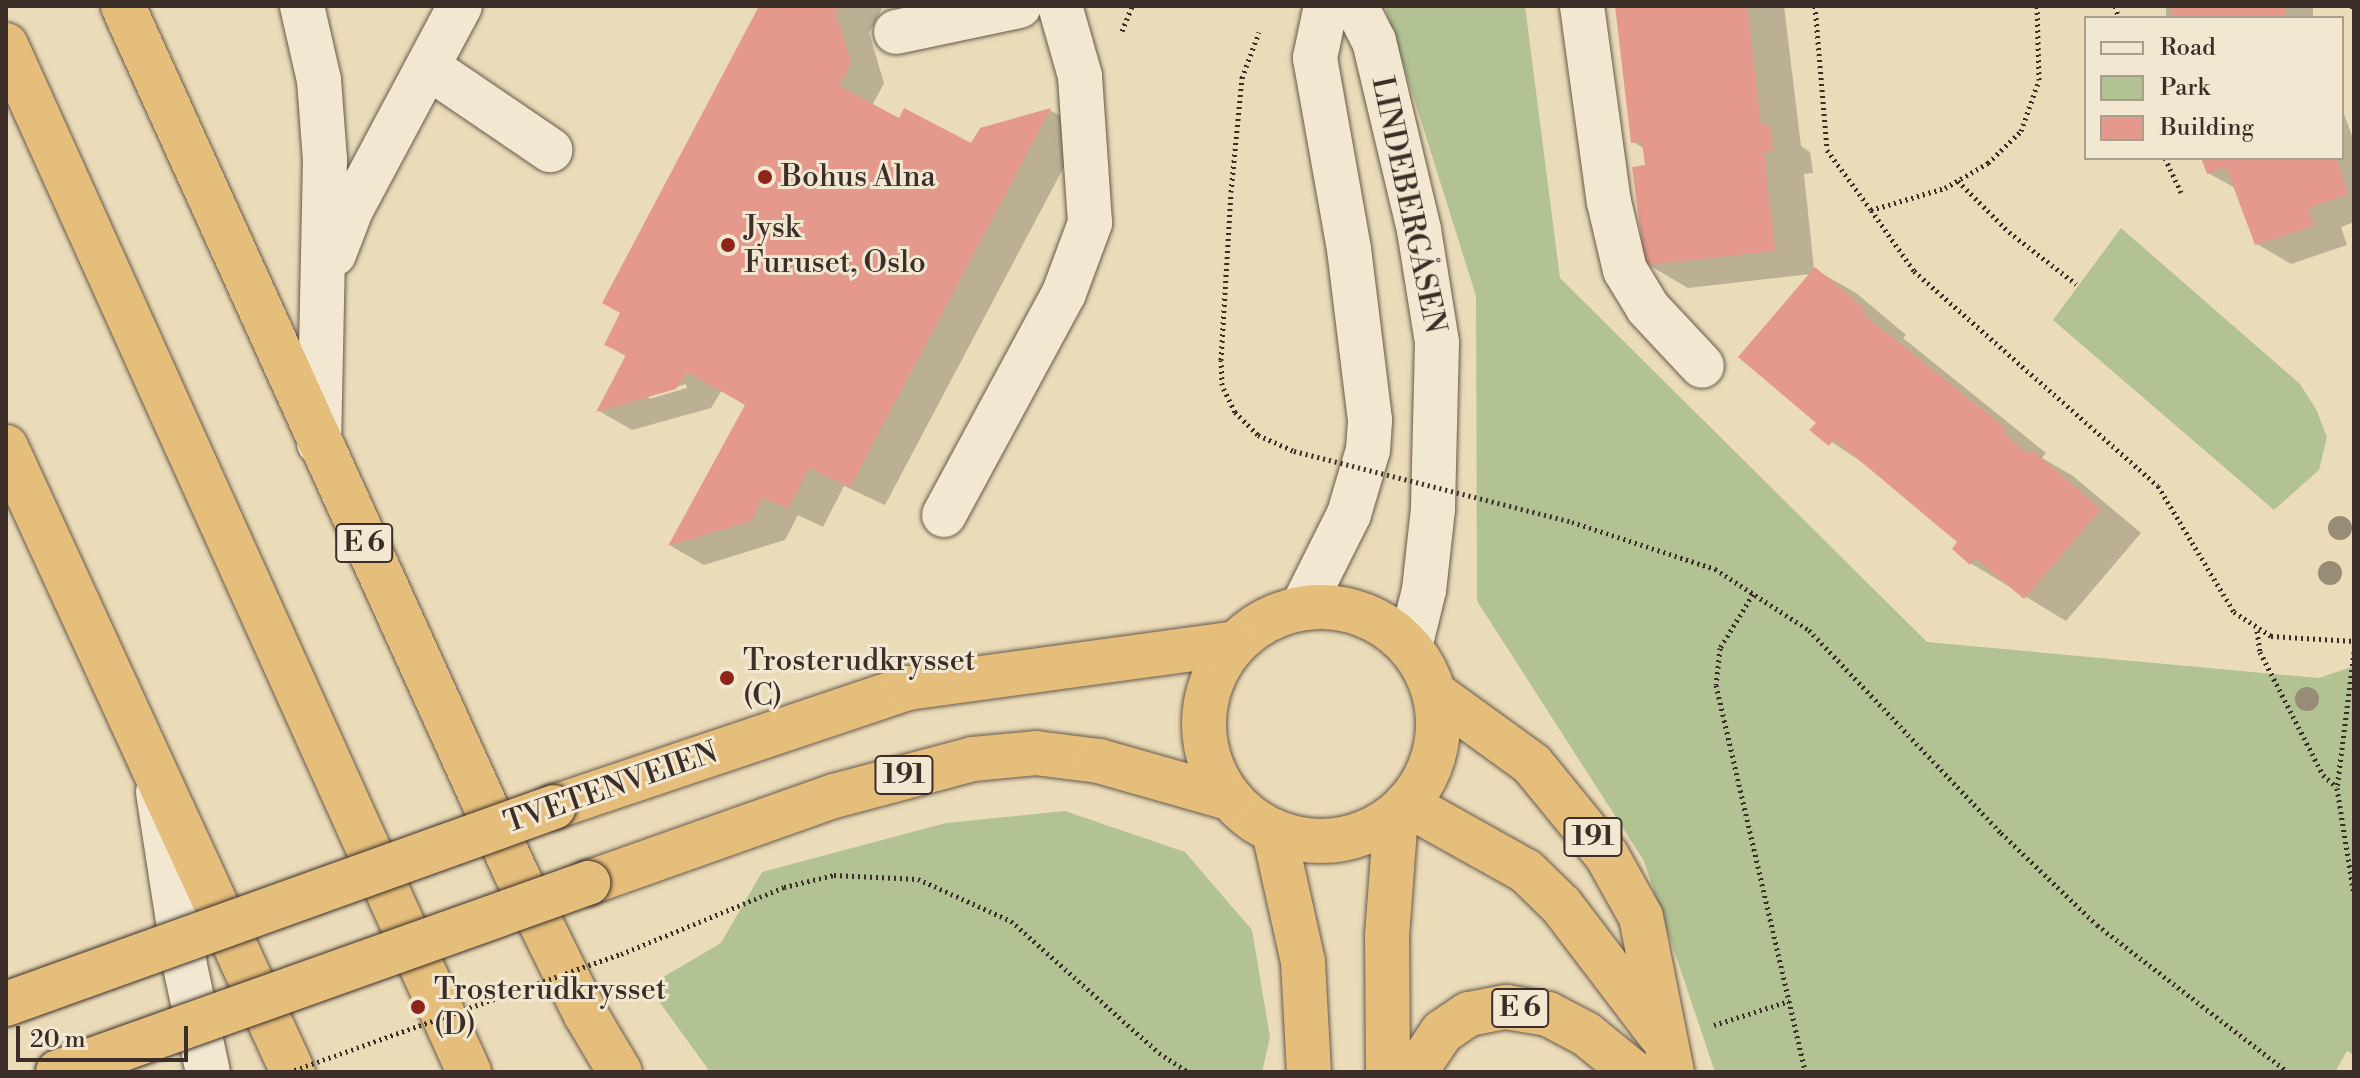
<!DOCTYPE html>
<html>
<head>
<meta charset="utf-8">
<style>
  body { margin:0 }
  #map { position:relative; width:2360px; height:1078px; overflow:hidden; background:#ebdcb9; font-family:"Libre Bodoni",serif }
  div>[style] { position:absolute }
  .green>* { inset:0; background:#b2c293 }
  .shadow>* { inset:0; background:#0003; transform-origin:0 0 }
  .building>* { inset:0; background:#e5998c; transform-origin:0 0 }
  .path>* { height:5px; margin-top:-2.5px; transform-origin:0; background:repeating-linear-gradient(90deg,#3b2d27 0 2px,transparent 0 6px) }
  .roads { filter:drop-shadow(0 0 2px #67594c) drop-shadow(0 0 2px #67594c) }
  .minor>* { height:44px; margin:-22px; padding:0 22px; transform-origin:22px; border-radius:22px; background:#f2e8d2 }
  .highway>* { height:44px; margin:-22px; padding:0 22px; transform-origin:22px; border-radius:22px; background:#e6be7c }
  .highway>.ring { margin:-22px; padding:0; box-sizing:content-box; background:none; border:44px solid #e6be7c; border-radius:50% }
  .path-bridge>* { height:5px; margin-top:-2.5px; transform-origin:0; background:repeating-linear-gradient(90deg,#3b2d27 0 2px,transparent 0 6px) }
  .bridges { filter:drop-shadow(0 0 2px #3b2d27) drop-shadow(0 0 2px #3b2d27) }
  .highway-bridge>* { height:44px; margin:-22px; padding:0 22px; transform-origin:22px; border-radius:22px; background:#e6be7c }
  .trees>* { width:24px; height:24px; margin:-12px; border-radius:50%; background:#978c75 }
  .dots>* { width:22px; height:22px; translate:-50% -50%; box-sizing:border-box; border:4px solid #f2e8d2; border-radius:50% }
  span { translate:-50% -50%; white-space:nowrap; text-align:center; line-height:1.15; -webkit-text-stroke:6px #f2e8d2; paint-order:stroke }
  .shield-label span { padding:2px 6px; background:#f2e8d2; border:2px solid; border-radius:6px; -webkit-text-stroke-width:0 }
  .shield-label { font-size:28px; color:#3b2d27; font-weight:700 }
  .poi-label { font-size:30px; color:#3b2d27 }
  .left { translate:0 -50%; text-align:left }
  .street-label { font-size:30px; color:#3b2d27 }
  .frame { position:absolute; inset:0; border:8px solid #3b2d27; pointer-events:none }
  .legend { position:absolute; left:2084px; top:16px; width:260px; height:144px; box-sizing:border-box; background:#f2e8d2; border:2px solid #a99d8e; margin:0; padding:10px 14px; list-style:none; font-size:24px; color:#3b2d27 }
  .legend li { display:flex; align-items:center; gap:16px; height:40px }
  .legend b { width:40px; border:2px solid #a99d8e }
  .scale { position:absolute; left:16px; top:1026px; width:172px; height:36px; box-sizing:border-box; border:4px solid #3b2d27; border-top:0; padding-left:10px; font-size:24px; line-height:28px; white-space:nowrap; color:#3b2d27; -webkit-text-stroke:6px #f2e8d2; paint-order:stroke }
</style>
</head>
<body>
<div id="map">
  <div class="green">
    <i style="clip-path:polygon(1385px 6px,1525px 6px,1560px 278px,1927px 642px,2319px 678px,2354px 666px,2354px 1055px,2347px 1051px,2335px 1072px,1715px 1072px,1644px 861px,1477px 601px,1476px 296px)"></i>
    <i style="clip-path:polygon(2121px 228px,2300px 384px,2316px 409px,2327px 437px,2319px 470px,2274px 510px,2053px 320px)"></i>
    <i style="clip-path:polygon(1065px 811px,1185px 852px,1252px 930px,1270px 1037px,1262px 1072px,710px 1072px,648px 986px,721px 943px,762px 872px,946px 823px)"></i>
  </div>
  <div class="shadow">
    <i style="clip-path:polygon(evenodd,761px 6px,883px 6px,869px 33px,884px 83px,872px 106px,899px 121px,972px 146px,982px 129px,1050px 110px,1084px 129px,885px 505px,844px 486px,823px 527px,798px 515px,785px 540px,704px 565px,671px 546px,748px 404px,722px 390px,711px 408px,632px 430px,599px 411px,627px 357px,607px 345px,761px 6px,686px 384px,687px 388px,649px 399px,649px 395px,686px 384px)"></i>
    <i style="clip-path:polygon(1617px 6px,1784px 6px,1801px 146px,1810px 152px,1813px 173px,1804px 174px,1814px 269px,1856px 293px,1906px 335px,1903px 338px,2046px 453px,2042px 458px,2073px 476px,2141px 533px,2066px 621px,1972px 564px,1954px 549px,1960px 542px,1871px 468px,1812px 429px,1819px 423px,1811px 274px,1688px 288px,1647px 264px,1647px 167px,1645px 149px,1633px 142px)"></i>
    <i style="left:2166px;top:6px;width:147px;height:17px"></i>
    <i style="clip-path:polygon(2342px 109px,2354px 141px,2354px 222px,2341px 227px,2347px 245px,2291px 264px,2257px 244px,2237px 189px,2208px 173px,2204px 158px,2342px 158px)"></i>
  </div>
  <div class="building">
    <i style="clip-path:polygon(759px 6px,839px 6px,835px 12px,851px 63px,839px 86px,899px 118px,904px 108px,971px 143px,980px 128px,1051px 108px,850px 487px,809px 468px,788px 509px,763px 497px,751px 521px,668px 546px,745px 405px,687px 372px,676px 389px,596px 412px,626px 355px,604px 345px,620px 313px,602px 303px)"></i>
    <i style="clip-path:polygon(1615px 6px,1747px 6px,1761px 126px,1770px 126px,1773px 151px,1764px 151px,1775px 251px,1645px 265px,1632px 167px,1645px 165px,1642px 142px,1631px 143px)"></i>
    <i style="left:2172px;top:6px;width:114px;height:13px"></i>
    <i style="clip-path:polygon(2201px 158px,2336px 158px,2348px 194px,2308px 208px,2314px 226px,2255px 245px,2226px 167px,2207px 174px)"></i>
    <i style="clip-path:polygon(1815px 267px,1866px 310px,1863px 314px,2007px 429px,2003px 433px,2028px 454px,2032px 450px,2101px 509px,2024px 599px,1976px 558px,1970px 565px,1952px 549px,1957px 542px,1834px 439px,1829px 446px,1809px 430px,1816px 423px,1738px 357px)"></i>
  </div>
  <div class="path">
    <i style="left:1815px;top:6px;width:144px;rotate:85.2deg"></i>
    <i style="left:1827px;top:150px;width:74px;rotate:53.7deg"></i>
    <i style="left:1871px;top:210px;width:77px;rotate:-16.6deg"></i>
    <i style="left:1945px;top:188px;width:50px;rotate:-30.2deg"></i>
    <i style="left:1988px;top:163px;width:46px;rotate:-44.1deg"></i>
    <i style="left:2021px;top:131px;width:54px;rotate:-70.6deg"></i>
    <i style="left:2039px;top:80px;width:74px;rotate:-91.5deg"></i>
    <i style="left:2115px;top:6px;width:13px;rotate:72deg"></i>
    <i style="left:2352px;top:6px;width:5px;rotate:68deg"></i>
    <i style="left:1122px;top:31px;width:27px;rotate:-68deg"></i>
    <i style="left:2165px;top:158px;width:38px;rotate:65deg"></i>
    <i style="left:1958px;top:181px;width:72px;rotate:45deg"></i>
    <i style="left:2009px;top:232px;width:85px;rotate:37.8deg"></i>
    <i style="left:1871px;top:210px;width:75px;rotate:54.8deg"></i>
    <i style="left:1914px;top:271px;width:325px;rotate:41.4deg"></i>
    <i style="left:2158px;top:486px;width:147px;rotate:58.9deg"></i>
    <i style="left:2234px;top:612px;width:44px;rotate:33deg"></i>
    <i style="left:2271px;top:636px;width:83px;rotate:3.4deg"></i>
    <i style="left:1235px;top:412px;width:30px;rotate:-116deg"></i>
    <i style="left:1222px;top:385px;width:25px;rotate:-92deg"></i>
    <i style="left:1221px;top:360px;width:168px;rotate:-86.6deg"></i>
    <i style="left:1231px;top:192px;width:115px;rotate:-84.5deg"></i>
    <i style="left:1242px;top:78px;width:49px;rotate:-69.7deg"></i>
    <i style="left:1572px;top:522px;width:151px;rotate:18.2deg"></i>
    <i style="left:1715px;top:569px;width:112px;rotate:33deg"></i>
    <i style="left:1809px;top:630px;width:279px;rotate:46.6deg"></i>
    <i style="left:2001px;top:833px;width:133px;rotate:43.8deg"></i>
    <i style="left:2097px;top:925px;width:241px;rotate:37.6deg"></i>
    <i style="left:1753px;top:594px;width:63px;rotate:121.4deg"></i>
    <i style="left:1720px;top:648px;width:37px;rotate:96deg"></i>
    <i style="left:1716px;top:685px;width:397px;rotate:77deg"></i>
    <i style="left:2257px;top:631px;width:21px;rotate:82deg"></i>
    <i style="left:2260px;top:652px;width:138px;rotate:62.9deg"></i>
    <i style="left:2323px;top:775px;width:18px;rotate:41deg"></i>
    <i style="left:2354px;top:652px;width:137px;rotate:97.1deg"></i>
    <i style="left:2337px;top:788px;width:108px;rotate:81deg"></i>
    <i style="left:621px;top:954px;width:176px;rotate:-22.3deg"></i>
    <i style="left:784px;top:887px;width:51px;rotate:-13.5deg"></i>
    <i style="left:834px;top:875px;width:84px;rotate:2.7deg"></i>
    <i style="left:918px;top:879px;width:102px;rotate:24.3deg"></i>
    <i style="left:1011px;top:921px;width:198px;rotate:41.7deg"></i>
    <i style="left:1159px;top:1053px;width:35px;rotate:33deg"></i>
    <i style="left:1714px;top:1025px;width:79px;rotate:-17.7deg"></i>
  </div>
  <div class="roads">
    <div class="minor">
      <i style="left:302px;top:6px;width:76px;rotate:77.1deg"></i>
      <i style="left:319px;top:80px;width:79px;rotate:85.7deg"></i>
      <i style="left:325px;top:159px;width:284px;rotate:91.2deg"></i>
      <i style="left:1356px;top:6px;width:39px;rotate:63deg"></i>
      <i style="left:1374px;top:41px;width:194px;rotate:76.6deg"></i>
      <i style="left:1419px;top:230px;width:114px;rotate:80.9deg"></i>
      <i style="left:1437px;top:343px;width:166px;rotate:91.4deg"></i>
      <i style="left:1433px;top:509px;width:81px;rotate:96.3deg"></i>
      <i style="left:1424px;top:590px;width:59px;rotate:103.8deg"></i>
      <i style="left:1582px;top:6px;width:198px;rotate:82.2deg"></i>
      <i style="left:1609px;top:202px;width:70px;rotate:76.8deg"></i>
      <i style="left:1625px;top:270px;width:44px;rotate:58.8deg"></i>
      <i style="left:1648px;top:308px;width:79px;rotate:47deg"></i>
      <i style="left:896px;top:32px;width:126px;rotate:-11.9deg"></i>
      <i style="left:428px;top:67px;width:148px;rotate:34.2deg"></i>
      <i style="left:334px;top:254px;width:47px;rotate:-68.9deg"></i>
      <i style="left:351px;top:210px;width:231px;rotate:-61.9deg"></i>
      <i style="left:944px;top:515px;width:252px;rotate:-61.6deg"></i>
      <i style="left:1064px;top:293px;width:75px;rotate:-69.6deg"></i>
      <i style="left:1090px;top:223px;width:147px;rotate:-93.9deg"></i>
      <i style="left:1080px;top:76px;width:73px;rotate:-105.9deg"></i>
      <i style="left:1302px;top:608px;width:105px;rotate:-63.4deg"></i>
      <i style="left:1349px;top:514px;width:67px;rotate:-73.5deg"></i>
      <i style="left:1368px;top:450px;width:30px;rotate:-86deg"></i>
      <i style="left:1370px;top:420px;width:172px;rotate:-97deg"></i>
      <i style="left:1349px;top:249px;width:194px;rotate:-100.1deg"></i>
      <i style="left:1315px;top:58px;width:53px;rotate:-78.1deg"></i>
      <i style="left:158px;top:792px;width:176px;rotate:81.2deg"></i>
      <i style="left:185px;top:966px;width:108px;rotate:77.8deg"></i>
    </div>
    <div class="highway">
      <i style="left:123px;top:6px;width:952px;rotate:65.62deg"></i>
      <i style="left:516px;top:873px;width:158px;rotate:63.8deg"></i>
      <i style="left:586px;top:1015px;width:66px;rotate:59.2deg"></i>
      <i style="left:6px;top:45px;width:1127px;rotate:65.73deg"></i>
      <i style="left:6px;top:447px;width:688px;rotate:65.34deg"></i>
      <i class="ring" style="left:1204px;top:607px;width:190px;height:190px"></i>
      <i style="left:1434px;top:693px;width:121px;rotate:35.9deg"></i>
      <i style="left:1532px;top:764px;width:119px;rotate:50.8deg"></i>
      <i style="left:1607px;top:856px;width:70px;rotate:60.9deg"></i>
      <i style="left:1641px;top:917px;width:158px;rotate:78.7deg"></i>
      <i style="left:1406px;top:804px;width:137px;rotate:29.2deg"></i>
      <i style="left:1526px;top:871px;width:49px;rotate:44.2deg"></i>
      <i style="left:1561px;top:905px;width:163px;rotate:52.7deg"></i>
      <i style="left:554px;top:807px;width:373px;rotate:-18.6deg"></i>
      <i style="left:908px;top:688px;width:330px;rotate:-7.8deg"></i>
      <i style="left:1274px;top:832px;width:133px;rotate:77.4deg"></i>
      <i style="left:1303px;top:962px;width:110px;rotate:86.9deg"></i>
      <i style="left:588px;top:883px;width:261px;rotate:-19.5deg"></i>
      <i style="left:834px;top:796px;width:144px;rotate:-14.9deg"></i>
      <i style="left:973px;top:759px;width:63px;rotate:-5.4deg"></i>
      <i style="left:1036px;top:753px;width:64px;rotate:7.2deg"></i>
      <i style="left:1099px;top:761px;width:135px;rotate:15.9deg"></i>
      <i style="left:1388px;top:1072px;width:137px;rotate:-90.4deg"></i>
      <i style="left:1387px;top:935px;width:120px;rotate:-85.7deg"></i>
      <i style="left:1415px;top:1072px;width:48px;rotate:-56deg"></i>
      <i style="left:1442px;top:1032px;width:32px;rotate:-34deg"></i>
      <i style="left:1469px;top:1014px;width:38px;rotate:-11deg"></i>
      <i style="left:1506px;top:1007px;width:43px;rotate:9.5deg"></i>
      <i style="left:1548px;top:1014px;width:43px;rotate:27.8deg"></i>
      <i style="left:1586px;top:1034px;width:60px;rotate:39deg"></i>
    </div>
  </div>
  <div class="path-bridge">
    <i style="left:1235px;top:412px;width:33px;rotate:45deg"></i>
    <i style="left:1258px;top:435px;width:39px;rotate:24deg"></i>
    <i style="left:1294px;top:451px;width:287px;rotate:14.3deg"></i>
    <i style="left:289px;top:1072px;width:352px;rotate:-19.6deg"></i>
  </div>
  <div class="bridges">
    <div class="highway-bridge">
      <i style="left:6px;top:1004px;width:582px;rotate:-19.77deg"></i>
      <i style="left:58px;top:1072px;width:563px;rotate:-19.63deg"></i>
    </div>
  </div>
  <div class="trees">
    <i style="left:2340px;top:528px"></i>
    <i style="left:2330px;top:573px"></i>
    <i style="left:2307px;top:699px"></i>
  </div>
  <div class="dots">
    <i style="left:765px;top:177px;background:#8f2418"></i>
    <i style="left:728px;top:245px;background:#8f2418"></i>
    <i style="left:727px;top:678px;background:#8f2418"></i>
    <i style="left:418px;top:1007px;background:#8f2418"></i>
  </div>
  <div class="shield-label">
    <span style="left:364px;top:543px">E 6</span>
    <span style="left:904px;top:775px">191</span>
    <span style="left:1593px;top:837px">191</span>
    <span style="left:1520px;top:1008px">E 6</span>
  </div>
  <div class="poi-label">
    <span class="left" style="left:781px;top:177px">Bohus Alna</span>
    <span class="left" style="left:744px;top:245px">Jysk<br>Furuset, Oslo</span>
    <span class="left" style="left:743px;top:678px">Trosterudkrysset<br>(C)</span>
    <span class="left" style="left:434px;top:1007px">Trosterudkrysset<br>(D)</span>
  </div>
  <div class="street-label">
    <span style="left:1408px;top:205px;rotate:78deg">LINDEBERGÅSEN</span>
    <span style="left:611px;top:788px;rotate:-19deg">TVETENVEIEN</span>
  </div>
  <div class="frame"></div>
  <ul class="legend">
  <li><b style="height:10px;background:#f2e8d2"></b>Road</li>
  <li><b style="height:22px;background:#b2c293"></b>Park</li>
  <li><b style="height:22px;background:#e5998c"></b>Building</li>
  </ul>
  <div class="scale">20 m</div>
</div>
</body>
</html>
